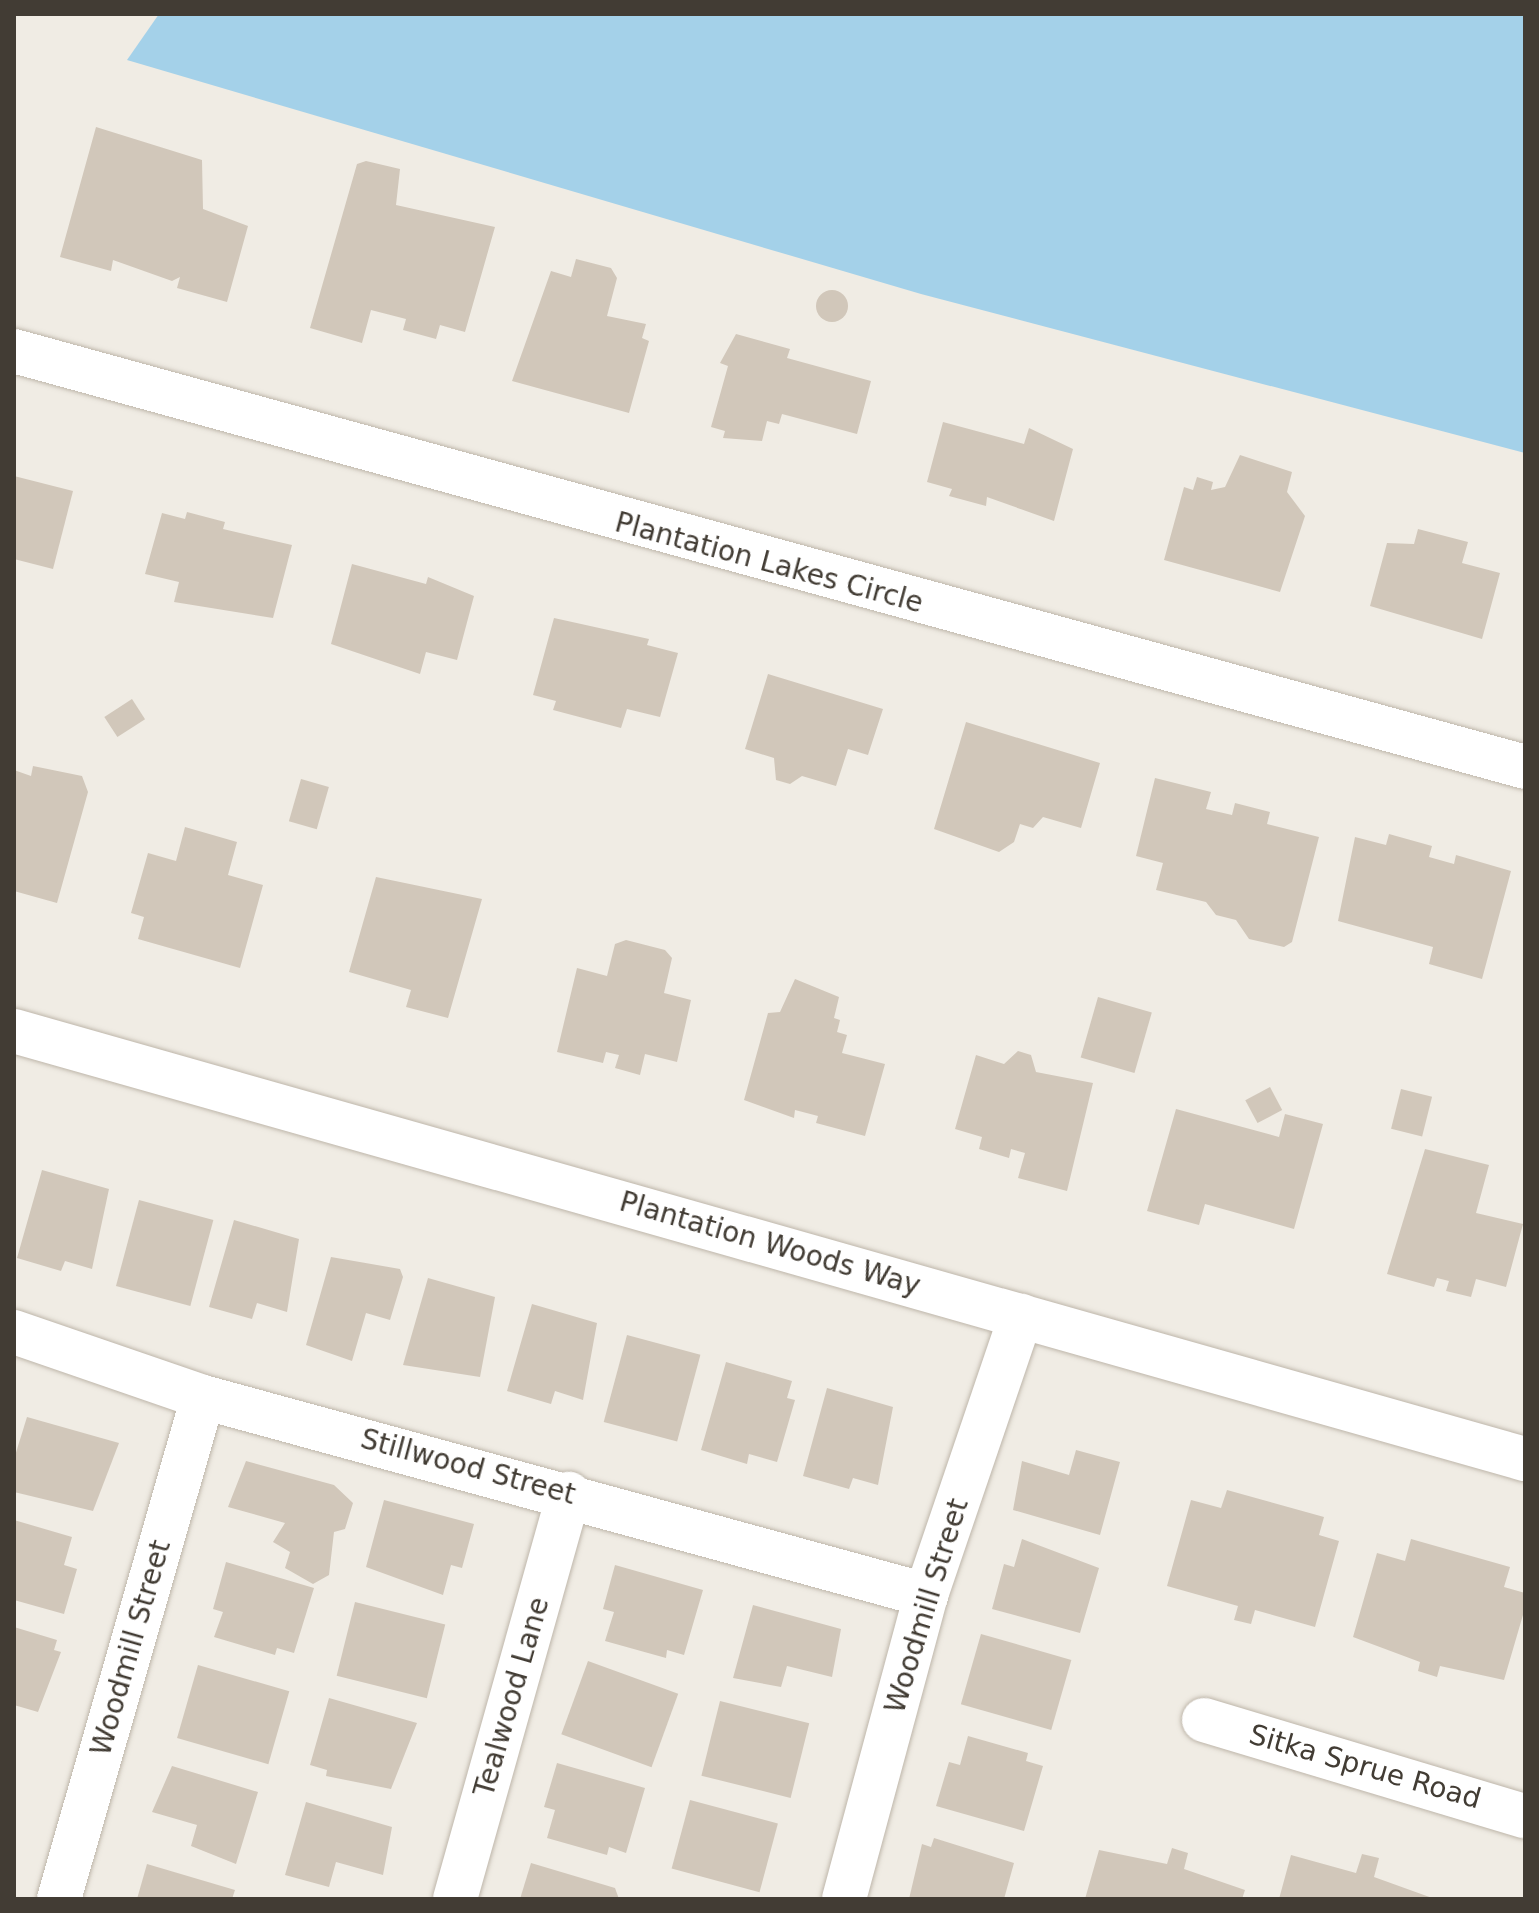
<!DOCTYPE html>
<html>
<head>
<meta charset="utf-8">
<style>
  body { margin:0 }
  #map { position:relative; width:1539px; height:1913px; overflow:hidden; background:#f0ece4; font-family:"DejaVu Sans",sans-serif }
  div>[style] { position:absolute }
  .water>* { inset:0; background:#a4d1e9 }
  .building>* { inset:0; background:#d1c7ba; transform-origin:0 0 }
  .round { border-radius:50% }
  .roads { filter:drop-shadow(0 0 2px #beb6aa) drop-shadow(0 0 2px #beb6aa) }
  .street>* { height:44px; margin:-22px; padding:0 22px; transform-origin:22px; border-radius:22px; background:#fff }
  span { translate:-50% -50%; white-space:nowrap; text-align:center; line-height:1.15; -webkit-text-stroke:6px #fff; paint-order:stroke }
  .street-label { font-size:28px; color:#423c34 }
  .frame { position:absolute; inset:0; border:16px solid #423c34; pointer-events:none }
</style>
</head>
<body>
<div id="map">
  <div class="water">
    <i style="clip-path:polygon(159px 14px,1525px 14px,1525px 453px,921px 294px,127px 60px)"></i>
  </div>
  <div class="building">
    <i style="clip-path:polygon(96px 127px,202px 160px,203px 209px,248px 226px,227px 302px,177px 288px,180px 277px,172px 281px,113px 260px,111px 271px,60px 257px)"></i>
    <i style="clip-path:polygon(366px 161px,400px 169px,396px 205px,495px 227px,465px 332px,440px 325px,436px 339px,403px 330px,406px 319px,371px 310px,362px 343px,310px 328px,357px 164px)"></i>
    <i style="clip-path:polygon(576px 259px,611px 268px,617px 278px,607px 316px,646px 324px,642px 338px,649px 341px,629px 413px,512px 381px,551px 271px,571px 277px)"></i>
    <i class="round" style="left:816px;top:290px;width:32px;height:32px"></i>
    <i style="clip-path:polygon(736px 334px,790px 349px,787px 358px,871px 381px,857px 434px,782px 414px,779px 424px,767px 421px,762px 441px,723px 438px,725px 431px,711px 427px,728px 366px,720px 363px)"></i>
    <i style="clip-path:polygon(943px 422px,1024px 444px,1029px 428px,1073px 449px,1054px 521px,987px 497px,986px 506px,949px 496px,952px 489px,927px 482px)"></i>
    <i style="clip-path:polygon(1240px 455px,1292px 472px,1287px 492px,1305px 516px,1280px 592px,1164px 560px,1184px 487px,1193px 490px,1197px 477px,1213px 482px,1211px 490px,1225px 487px)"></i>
    <i style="clip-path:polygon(14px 476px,73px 491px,53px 569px,14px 559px)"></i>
    <i style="clip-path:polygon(187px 512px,225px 522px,223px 529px,292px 545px,273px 618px,174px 602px,179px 582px,145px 574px,162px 513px,185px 519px)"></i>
    <i style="clip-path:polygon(1418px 529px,1468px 542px,1462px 563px,1500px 573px,1482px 639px,1370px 606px,1387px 543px,1414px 544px)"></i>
    <i style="clip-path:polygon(352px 564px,426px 584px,428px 577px,474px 596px,457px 660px,426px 652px,420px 674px,331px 644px)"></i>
    <i style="clip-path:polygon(554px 618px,649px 639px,647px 645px,678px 653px,660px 717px,627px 709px,621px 728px,553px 710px,556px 701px,533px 695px)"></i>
    <i style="clip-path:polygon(768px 674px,883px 709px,868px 755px,848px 749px,836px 786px,802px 776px,790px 784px,776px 780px,774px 758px,745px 749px)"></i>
    <i style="left:132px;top:699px;width:24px;height:33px;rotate:57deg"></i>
    <i style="clip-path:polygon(966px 722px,1100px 763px,1081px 828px,1043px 817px,1033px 828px,1020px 824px,1014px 842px,999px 852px,934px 829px)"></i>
    <i style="clip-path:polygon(33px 766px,82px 776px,88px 792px,57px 903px,14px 891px,14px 770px,31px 776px)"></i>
    <i style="clip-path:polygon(1155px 778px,1211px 792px,1206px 809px,1232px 815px,1235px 803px,1270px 812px,1267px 824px,1319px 837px,1292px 942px,1284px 947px,1249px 939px,1236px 920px,1216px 915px,1206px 902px,1156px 890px,1163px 863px,1136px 856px)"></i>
    <i style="left:301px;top:779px;width:29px;height:44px;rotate:16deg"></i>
    <i style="clip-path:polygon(185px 827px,237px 842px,228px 875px,263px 885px,240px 968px,138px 939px,144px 917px,131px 913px,148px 853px,176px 861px)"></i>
    <i style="clip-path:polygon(1389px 834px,1432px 846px,1429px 857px,1454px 864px,1456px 855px,1511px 871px,1482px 979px,1429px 964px,1433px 947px,1338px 921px,1355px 837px,1386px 845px)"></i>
    <i style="clip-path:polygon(376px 877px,482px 899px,448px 1018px,406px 1007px,411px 990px,349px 972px)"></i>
    <i style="clip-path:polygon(626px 940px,665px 950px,672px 958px,664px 993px,691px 1000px,677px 1062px,645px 1054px,640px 1075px,615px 1068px,619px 1055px,606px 1052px,603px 1063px,557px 1052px,577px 968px,607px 976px,615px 944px)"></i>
    <i style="clip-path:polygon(795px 979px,839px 997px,834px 1018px,840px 1020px,837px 1032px,847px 1035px,842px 1053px,885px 1064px,865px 1136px,816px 1123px,818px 1116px,795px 1110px,794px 1118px,744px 1100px,768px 1013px,780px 1012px)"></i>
    <i style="left:1098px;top:997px;width:56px;height:63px;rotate:16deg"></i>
    <i style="clip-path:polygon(1018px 1051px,1031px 1055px,1036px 1072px,1093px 1083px,1067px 1191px,1018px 1178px,1025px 1153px,1011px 1149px,1009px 1158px,979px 1149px,982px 1137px,955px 1129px,976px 1055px,1004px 1064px)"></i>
    <i style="left:1270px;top:1087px;width:26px;height:28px;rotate:62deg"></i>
    <i style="left:1401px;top:1089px;width:32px;height:41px;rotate:14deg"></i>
    <i style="clip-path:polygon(1176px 1109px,1279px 1137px,1285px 1114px,1323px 1124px,1294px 1229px,1205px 1204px,1199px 1225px,1147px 1211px)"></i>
    <i style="clip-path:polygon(1425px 1149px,1489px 1165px,1476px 1213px,1523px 1224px,1506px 1287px,1476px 1279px,1471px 1297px,1446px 1291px,1449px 1281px,1437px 1278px,1434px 1287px,1387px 1274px)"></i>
    <i style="clip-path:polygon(42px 1170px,109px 1189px,92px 1269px,65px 1261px,61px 1271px,17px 1258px)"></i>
    <i style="left:139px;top:1200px;width:77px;height:89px;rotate:15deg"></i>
    <i style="clip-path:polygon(234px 1220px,299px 1239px,287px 1312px,257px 1303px,252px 1319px,209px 1307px)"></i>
    <i style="clip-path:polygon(331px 1257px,400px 1269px,403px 1277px,390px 1320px,366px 1313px,352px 1361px,306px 1345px)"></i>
    <i style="clip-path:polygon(428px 1278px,495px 1297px,480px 1377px,403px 1365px)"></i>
    <i style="clip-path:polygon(532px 1304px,597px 1323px,583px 1400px,555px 1391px,551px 1404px,507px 1391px)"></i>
    <i style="left:627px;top:1335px;width:76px;height:90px;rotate:15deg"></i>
    <i style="clip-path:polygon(726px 1362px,792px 1381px,787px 1398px,795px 1400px,777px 1462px,749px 1454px,747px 1464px,701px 1450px)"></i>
    <i style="clip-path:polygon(827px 1388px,893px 1407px,878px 1485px,853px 1478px,849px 1489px,803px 1476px)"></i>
    <i style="clip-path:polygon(27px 1417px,119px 1443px,93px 1511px,14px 1492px,14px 1459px)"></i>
    <i style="clip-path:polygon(1076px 1450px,1120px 1462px,1100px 1535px,1013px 1510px,1022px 1461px,1069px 1475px)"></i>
    <i style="clip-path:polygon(246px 1461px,334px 1485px,353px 1503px,345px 1529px,334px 1532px,329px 1575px,313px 1584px,285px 1568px,290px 1552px,273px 1542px,285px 1523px,228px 1507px)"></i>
    <i style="clip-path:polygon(1227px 1490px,1324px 1517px,1319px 1535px,1339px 1541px,1315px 1627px,1255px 1610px,1251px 1624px,1234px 1620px,1238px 1606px,1167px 1586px,1191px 1500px,1221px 1508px)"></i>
    <i style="clip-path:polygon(384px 1500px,474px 1524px,462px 1568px,451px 1565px,443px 1595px,366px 1567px)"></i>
    <i style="clip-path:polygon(14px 1520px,72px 1537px,64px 1565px,77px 1569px,64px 1614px,14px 1600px)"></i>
    <i style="clip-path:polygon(1022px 1539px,1099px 1568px,1080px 1633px,992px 1609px,1004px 1564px,1014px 1567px)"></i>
    <i style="clip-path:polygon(1411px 1539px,1510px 1567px,1504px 1587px,1525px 1593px,1525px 1608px,1504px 1680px,1440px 1666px,1437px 1677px,1418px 1671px,1420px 1662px,1353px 1637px,1377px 1553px,1405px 1561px)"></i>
    <i style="clip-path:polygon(226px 1562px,314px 1588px,294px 1653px,277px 1648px,275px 1655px,214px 1637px,223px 1612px,213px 1609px)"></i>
    <i style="clip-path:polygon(615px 1565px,703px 1590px,684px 1655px,667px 1650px,666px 1658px,605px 1641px,614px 1612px,603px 1609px)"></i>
    <i style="left:355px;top:1602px;width:93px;height:76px;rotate:14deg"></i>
    <i style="clip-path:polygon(753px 1605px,841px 1629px,832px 1677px,787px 1666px,781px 1687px,733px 1678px)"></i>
    <i style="clip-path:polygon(14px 1627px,57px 1640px,54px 1650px,61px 1652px,38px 1712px,14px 1705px)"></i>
    <i style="left:981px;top:1634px;width:94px;height:73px;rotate:16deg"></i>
    <i style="left:588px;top:1661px;width:96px;height:78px;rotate:20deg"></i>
    <i style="left:198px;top:1665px;width:95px;height:76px;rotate:16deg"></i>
    <i style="clip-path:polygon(329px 1698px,417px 1723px,391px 1789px,326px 1776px,327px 1770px,310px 1765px)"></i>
    <i style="left:720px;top:1701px;width:92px;height:77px;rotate:14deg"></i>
    <i style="clip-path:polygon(968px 1736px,1028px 1753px,1026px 1761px,1043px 1766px,1024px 1831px,936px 1806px,949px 1762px,960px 1765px)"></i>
    <i style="clip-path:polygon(557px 1763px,645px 1788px,626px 1853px,609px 1847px,607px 1855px,547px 1838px,555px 1810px,544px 1807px)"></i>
    <i style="clip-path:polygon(172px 1766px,258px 1792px,236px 1864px,191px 1846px,197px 1825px,152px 1812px)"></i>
    <i style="left:690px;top:1800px;width:91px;height:71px;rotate:15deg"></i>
    <i style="clip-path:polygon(306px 1802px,392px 1827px,383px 1875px,336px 1862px,329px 1887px,285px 1875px)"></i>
    <i style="clip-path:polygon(934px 1838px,1014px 1863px,1004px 1899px,909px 1899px,922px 1844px,931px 1847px)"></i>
    <i style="clip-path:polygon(1172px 1848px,1188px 1853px,1184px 1869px,1245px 1890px,1242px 1899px,1085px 1899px,1099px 1850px,1167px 1864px)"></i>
    <i style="clip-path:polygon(1362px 1854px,1379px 1858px,1374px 1877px,1435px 1899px,1279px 1899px,1291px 1855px,1356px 1873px)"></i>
    <i style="clip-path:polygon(531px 1863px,615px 1888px,619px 1899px,520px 1899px)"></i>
    <i style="clip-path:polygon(147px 1864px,235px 1890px,232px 1899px,137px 1899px)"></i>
  </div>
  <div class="roads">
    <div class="street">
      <i style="left:14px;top:351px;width:1567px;rotate:15.39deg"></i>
      <i style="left:14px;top:1031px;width:1570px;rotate:15.82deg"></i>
      <i style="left:14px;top:1332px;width:200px;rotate:19deg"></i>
      <i style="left:203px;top:1397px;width:750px;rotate:15.32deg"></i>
      <i style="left:1204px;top:1720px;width:335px;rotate:16.7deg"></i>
      <i style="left:59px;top:1899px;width:522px;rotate:-73.99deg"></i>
      <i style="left:455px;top:1899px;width:421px;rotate:-74.3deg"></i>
      <i style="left:844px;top:1899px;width:315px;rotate:-74.9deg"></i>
      <i style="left:926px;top:1595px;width:295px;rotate:-71.2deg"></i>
    </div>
  </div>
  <div class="street-label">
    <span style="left:769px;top:563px;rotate:15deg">Plantation Lakes Circle</span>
    <span style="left:770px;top:1244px;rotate:16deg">Plantation Woods Way</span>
    <span style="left:468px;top:1467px;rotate:15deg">Stillwood Street</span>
    <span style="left:927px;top:1606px;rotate:-73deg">Woodmill Street</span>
    <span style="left:131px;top:1648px;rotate:-74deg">Woodmill Street</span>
    <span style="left:512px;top:1697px;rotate:-74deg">Tealwood Lane</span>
    <span style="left:1365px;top:1767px;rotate:16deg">Sitka Sprue Road</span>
  </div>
  <div class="frame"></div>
</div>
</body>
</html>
